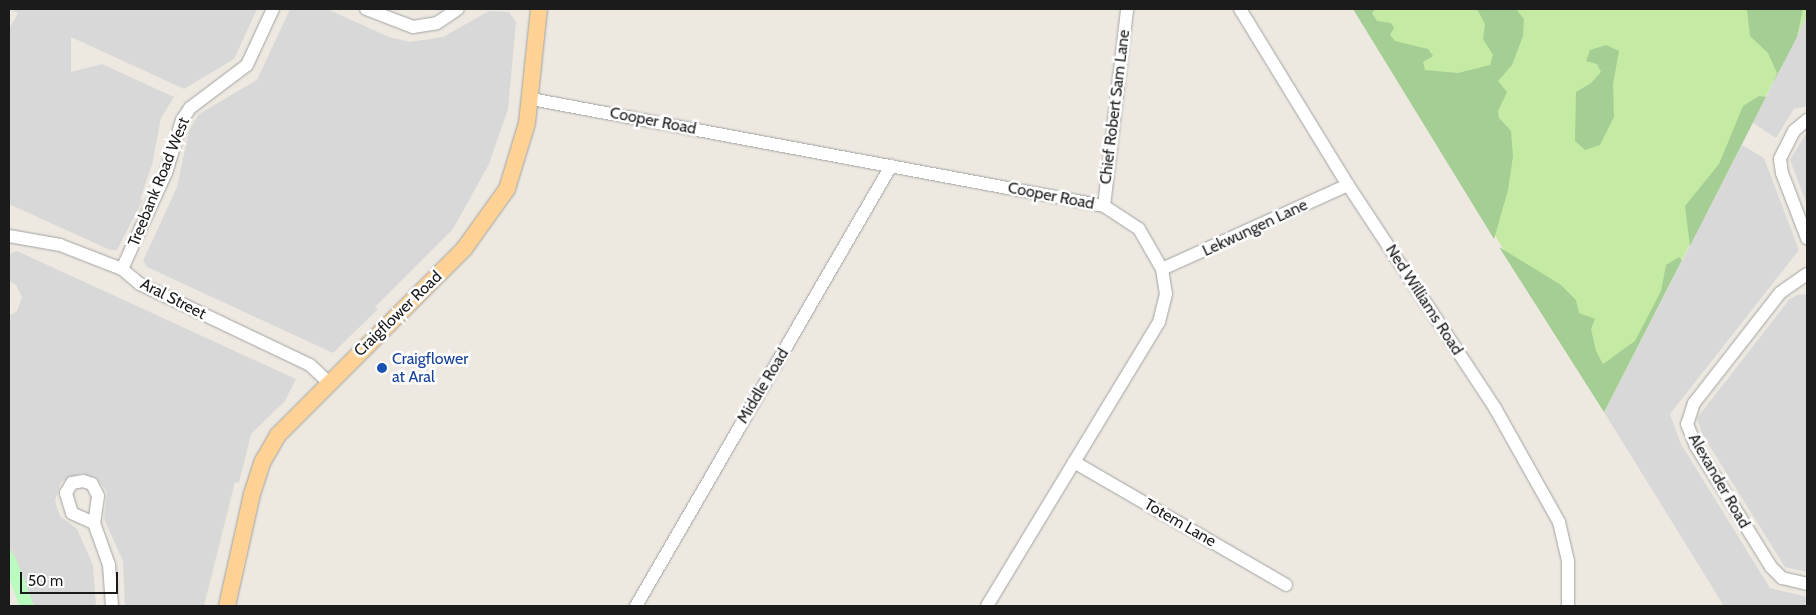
<!DOCTYPE html>
<html>
<head>
<meta charset="utf-8">
<style>
  body { margin:0 }
  #map { position:relative; width:1816px; height:615px; overflow:hidden; background:#ede9e0; font-family:Cabin,sans-serif }
  div>[style] { position:absolute }
  .residential>* { inset:0; background:#d9d8d8 }
  .grass>* { inset:0; background:#c5eaa3 }
  .forest>* { inset:0; background:#a4ce93 }
  .park>* { inset:0; background:#bafbc0 }
  .roads { filter:drop-shadow(0 0 1px #a2a2a2) drop-shadow(0 0 1px #a2a2a2) }
  .minor>* { height:12px; margin:-6px; padding:0 6px; transform-origin:6px; border-radius:6px; background:#fff }
  .major>* { height:16px; margin:-8px; padding:0 8px; transform-origin:8px; border-radius:8px; background:#fed294 }
  .dots>* { width:14px; height:14px; translate:-50% -50%; box-sizing:border-box; border:2px solid #fff; border-radius:50% }
  span { translate:-50% -50%; white-space:nowrap; text-align:center; line-height:1.15; -webkit-text-stroke:5px #fff; paint-order:stroke }
  .street-label { font-size:16px; color:#1b1b1b }
  .transit-label { font-size:16px; color:#164399 }
  .left { translate:0 -50%; text-align:left }
  .frame { position:absolute; inset:0; border:10px solid #1b1b1b; pointer-events:none }
  .scale { position:absolute; left:20px; top:572px; width:98px; height:22px; box-sizing:border-box; border:2px solid #1b1b1b; border-top:0; padding-left:6px; font-size:15px; line-height:18px; white-space:nowrap; color:#1b1b1b; -webkit-text-stroke:4px #fff; paint-order:stroke }
</style>
</head>
<body>
<div id="map">
  <div class="residential">
    <i style="clip-path:polygon(9px 9px,257px 9px,234px 59px,184px 89px,71px 37px,71px 72px,102px 64px,174px 97px,161px 118px,152px 165px,140px 199px,143px 200px,117px 250px,110px 250px,9px 204px,9px 29px,18px 13px)"></i>
    <i style="clip-path:polygon(290px 9px,327px 9px,389px 37px,410px 42px,443px 37px,489px 11px,509px 12px,516px 22px,508px 109px,489px 164px,453px 229px,375px 307px,378px 309px,333px 353px,147px 267px,143px 261px,177px 187px,189px 130px,199px 114px,257px 80px)"></i>
    <i style="clip-path:polygon(1807px 16px,1807px 106px,1794px 109px,1776px 138px,1753px 123px)"></i>
    <i style="clip-path:polygon(1807px 132px,1807px 205px,1790px 160px)"></i>
    <i style="clip-path:polygon(1742px 145px,1764px 158px,1799px 250px,1670px 414px,1681px 444px,1770px 588px,1807px 597px,1807px 606px,1724px 606px,1604px 412px)"></i>
    <i style="clip-path:polygon(17px 251px,296px 379px,285px 401px,251px 434px,239px 483px,235px 482px,204px 606px,125px 606px,123px 561px,104px 519px,107px 492px,97px 478px,81px 473px,61px 482px,55px 501px,60px 516px,77px 529px,93px 565px,96px 606px,34px 606px,9px 547px,9px 316px,17px 311px,22px 297px,16px 285px,9px 281px,9px 254px)"></i>
    <i style="clip-path:polygon(1807px 294px,1807px 572px,1785px 567px,1702px 434px,1697px 418px,1789px 300px,1797px 295px)"></i>
  </div>
  <div class="grass">
    <i style="clip-path:polygon(1355px 9px,1807px 9px,1807px 16px,1604px 412px)"></i>
  </div>
  <div class="forest">
    <i style="clip-path:polygon(1353px 9px,1375px 9px,1372px 13px,1377px 21px,1391px 23px,1394px 28px,1390px 35px,1395px 41px,1428px 49px,1433px 56px,1423px 62px,1425px 70px,1458px 73px,1490px 65px,1493px 55px,1483px 39px,1485px 24px,1477px 9px,1516px 9px,1524px 19px,1523px 36px,1512px 65px,1498px 81px,1507px 92px,1498px 111px,1499px 118px,1511px 131px,1513px 156px,1508px 190px,1494px 239px)"></i>
    <i style="clip-path:polygon(1747px 9px,1803px 9px,1797px 37px,1773px 83px,1777px 73px,1768px 53px,1750px 36px)"></i>
    <i style="clip-path:polygon(1606px 45px,1619px 51px,1613px 84px,1614px 117px,1600px 145px,1585px 150px,1575px 141px,1576px 92px,1591px 83px,1601px 72px,1597px 64px,1586px 61px,1590px 50px)"></i>
    <i style="clip-path:polygon(1759px 96px,1766px 97px,1690px 246px,1685px 206px,1719px 164px,1743px 106px)"></i>
    <i style="clip-path:polygon(1499px 247px,1561px 285px,1576px 300px,1579px 313px,1595px 319px,1591px 329px,1596px 351px,1603px 364px,1635px 341px,1661px 291px,1666px 265px,1679px 257px,1682px 260px,1604px 412px)"></i>
  </div>
  <div class="park">
    <i style="clip-path:polygon(9px 547px,17px 561px,34px 606px,19px 606px,9px 576px)"></i>
  </div>
  <div class="roads">
    <div class="minor">
      <i style="left:366px;top:9px;width:50px;rotate:21deg"></i>
      <i style="left:413px;top:27px;width:24px;rotate:-9deg"></i>
      <i style="left:437px;top:23px;width:25px;rotate:-34deg"></i>
      <i style="left:1240px;top:9px;width:206px;rotate:58.5deg"></i>
      <i style="left:1348px;top:185px;width:267px;rotate:56.6deg"></i>
      <i style="left:1495px;top:408px;width:131px;rotate:60.7deg"></i>
      <i style="left:1559px;top:522px;width:40px;rotate:77deg"></i>
      <i style="left:1568px;top:561px;width:45px;rotate:90deg"></i>
      <i style="left:531px;top:99px;width:583px;rotate:10.58deg"></i>
      <i style="left:1104px;top:206px;width:42px;rotate:33.3deg"></i>
      <i style="left:1139px;top:229px;width:46px;rotate:60.1deg"></i>
      <i style="left:1162px;top:269px;width:25px;rotate:81deg"></i>
      <i style="left:1166px;top:294px;width:29px;rotate:104deg"></i>
      <i style="left:1159px;top:322px;width:332px;rotate:121.2deg"></i>
      <i style="left:1807px;top:120px;width:17px;rotate:140deg"></i>
      <i style="left:1794px;top:131px;width:31px;rotate:117deg"></i>
      <i style="left:1780px;top:159px;width:14px;rotate:82deg"></i>
      <i style="left:1782px;top:173px;width:70px;rotate:69deg"></i>
      <i style="left:1104px;top:206px;width:198px;rotate:-83.3deg"></i>
      <i style="left:9px;top:236px;width:52px;rotate:10deg"></i>
      <i style="left:60px;top:245px;width:66px;rotate:21.2deg"></i>
      <i style="left:122px;top:269px;width:23px;rotate:40deg"></i>
      <i style="left:140px;top:284px;width:188px;rotate:25.5deg"></i>
      <i style="left:310px;top:365px;width:25px;rotate:43deg"></i>
      <i style="left:122px;top:269px;width:106px;rotate:-65.4deg"></i>
      <i style="left:166px;top:173px;width:55px;rotate:-73.2deg"></i>
      <i style="left:182px;top:120px;width:14px;rotate:-56deg"></i>
      <i style="left:190px;top:108px;width:71px;rotate:-37deg"></i>
      <i style="left:247px;top:65px;width:62px;rotate:-65.1deg"></i>
      <i style="left:1162px;top:269px;width:204px;rotate:-24.3deg"></i>
      <i style="left:1807px;top:274px;width:33px;rotate:145deg"></i>
      <i style="left:1780px;top:293px;width:140px;rotate:128deg"></i>
      <i style="left:1694px;top:403px;width:22px;rotate:108deg"></i>
      <i style="left:1687px;top:424px;width:24px;rotate:68deg"></i>
      <i style="left:1696px;top:446px;width:142px;rotate:58.2deg"></i>
      <i style="left:1771px;top:567px;width:16px;rotate:45deg"></i>
      <i style="left:1782px;top:578px;width:26px;rotate:13deg"></i>
      <i style="left:1074px;top:462px;width:245px;rotate:30.1deg"></i>
      <i style="left:94px;top:523px;width:24px;rotate:-156deg"></i>
      <i style="left:72px;top:513px;width:21px;rotate:-107deg"></i>
      <i style="left:66px;top:493px;width:12px;rotate:-59deg"></i>
      <i style="left:72px;top:483px;width:11px;rotate:-10deg"></i>
      <i style="left:83px;top:481px;width:9px;rotate:18deg"></i>
      <i style="left:92px;top:484px;width:13px;rotate:63deg"></i>
      <i style="left:98px;top:496px;width:27px;rotate:98deg"></i>
      <i style="left:94px;top:523px;width:45px;rotate:70.3deg"></i>
      <i style="left:109px;top:565px;width:41px;rotate:85.8deg"></i>
      <i style="left:636px;top:606px;width:509px;rotate:-59.91deg"></i>
    </div>
    <div class="major">
      <i style="left:227px;top:606px;width:115px;rotate:-77.4deg"></i>
      <i style="left:252px;top:494px;width:35px;rotate:-72deg"></i>
      <i style="left:263px;top:461px;width:30px;rotate:-60deg"></i>
      <i style="left:278px;top:435px;width:263px;rotate:-45deg"></i>
      <i style="left:464px;top:249px;width:74px;rotate:-54.4deg"></i>
      <i style="left:507px;top:189px;width:69px;rotate:-73.1deg"></i>
      <i style="left:527px;top:123px;width:115px;rotate:-84deg"></i>
    </div>
  </div>
  <div class="dots">
    <i style="left:382px;top:368px;background:#1a4fb4"></i>
  </div>
  <div class="street-label">
    <span style="left:1115px;top:107px;rotate:-83deg">Chief Robert Sam Lane</span>
    <span style="left:653px;top:121px;rotate:11deg">Cooper Road</span>
    <span style="left:159px;top:182px;rotate:-68deg">Treebank Road West</span>
    <span style="left:1051px;top:196px;rotate:11deg">Cooper Road</span>
    <span style="left:1255px;top:228px;rotate:-25deg">Lekwungen Lane</span>
    <span style="left:173px;top:299px;rotate:27deg">Aral Street</span>
    <span style="left:1424px;top:300px;rotate:57deg">Ned Williams Road</span>
    <span style="left:398px;top:314px;rotate:-44deg">Craigflower Road</span>
    <span style="left:763px;top:386px;rotate:-59deg">Middle Road</span>
    <span style="left:1719px;top:481px;rotate:60deg">Alexander Road</span>
    <span style="left:1180px;top:523px;rotate:30deg">Totem Lane</span>
  </div>
  <div class="transit-label">
    <span class="left" style="left:392px;top:368px">Craigflower<br>at Aral</span>
  </div>
  <div class="frame"></div>
  <div class="scale">50 m</div>
</div>
</body>
</html>
